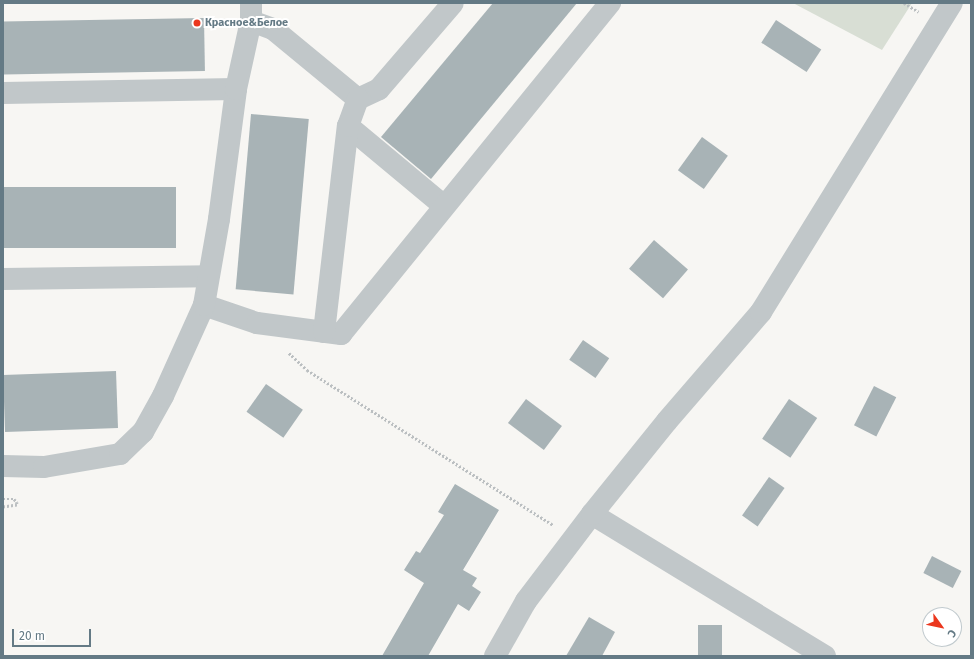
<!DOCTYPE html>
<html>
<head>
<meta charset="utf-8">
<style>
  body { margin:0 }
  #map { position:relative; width:974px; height:659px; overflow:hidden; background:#f7f6f3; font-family:"Fira Sans",sans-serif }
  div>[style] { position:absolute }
  .green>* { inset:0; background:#d8ded4 }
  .building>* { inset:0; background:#a8b3b6; transform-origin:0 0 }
  .path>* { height:2.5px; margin-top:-1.25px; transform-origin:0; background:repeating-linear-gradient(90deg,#bbbfc1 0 2px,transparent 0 4px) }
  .minor>* { height:22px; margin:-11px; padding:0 11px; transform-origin:11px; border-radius:11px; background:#c1c7c9 }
  .dots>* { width:11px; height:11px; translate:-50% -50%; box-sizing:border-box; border:2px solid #fff; border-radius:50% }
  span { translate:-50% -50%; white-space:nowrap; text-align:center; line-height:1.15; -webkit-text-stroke:4px #fff; paint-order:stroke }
  .poi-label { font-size:11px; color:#647a85; font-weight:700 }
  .left { translate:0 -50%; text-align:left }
  .frame { position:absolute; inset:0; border:4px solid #647a85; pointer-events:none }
  .north { position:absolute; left:922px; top:607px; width:40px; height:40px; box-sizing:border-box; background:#fff; border:1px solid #c1cace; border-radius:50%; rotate:123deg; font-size:11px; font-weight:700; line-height:16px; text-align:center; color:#647a85 }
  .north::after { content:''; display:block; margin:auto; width:14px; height:18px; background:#eb371e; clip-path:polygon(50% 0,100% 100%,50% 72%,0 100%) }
  .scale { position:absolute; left:12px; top:629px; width:79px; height:18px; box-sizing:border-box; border:2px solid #647a85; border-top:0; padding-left:5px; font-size:12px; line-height:14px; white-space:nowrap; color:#647a85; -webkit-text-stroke:3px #fff; paint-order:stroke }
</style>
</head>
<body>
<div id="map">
  <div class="green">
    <i style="clip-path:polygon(793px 3px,912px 3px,882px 50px)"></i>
  </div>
  <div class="building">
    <i style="clip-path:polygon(493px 3px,577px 3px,431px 179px,381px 137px)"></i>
    <i style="left:204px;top:18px;width:53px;height:201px;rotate:89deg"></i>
    <i style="left:776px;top:20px;width:54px;height:27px;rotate:33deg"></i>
    <i style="left:251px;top:114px;width:58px;height:176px;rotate:5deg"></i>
    <i style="left:702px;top:137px;width:32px;height:41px;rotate:36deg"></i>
    <i style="left:3px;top:187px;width:173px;height:61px"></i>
    <i style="left:654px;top:240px;width:45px;height:38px;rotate:41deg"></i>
    <i style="left:583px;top:340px;width:32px;height:24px;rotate:35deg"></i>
    <i style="left:116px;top:371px;width:57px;height:113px;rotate:88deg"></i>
    <i style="left:266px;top:384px;width:45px;height:34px;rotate:35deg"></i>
    <i style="left:874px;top:386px;width:25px;height:44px;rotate:27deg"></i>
    <i style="left:526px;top:399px;width:45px;height:30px;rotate:37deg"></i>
    <i style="left:789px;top:399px;width:34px;height:48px;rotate:34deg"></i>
    <i style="left:769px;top:477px;width:19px;height:47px;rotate:35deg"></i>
    <i style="clip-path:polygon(455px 484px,499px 510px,463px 570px,477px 578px,472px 586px,481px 592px,469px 611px,458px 604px,428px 656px,382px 656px,424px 583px,404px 570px,416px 551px,420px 553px,444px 515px,438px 512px)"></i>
    <i style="left:932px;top:556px;width:33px;height:19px;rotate:27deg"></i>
    <i style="clip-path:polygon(589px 617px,615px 632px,602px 656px,566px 656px)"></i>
    <i style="left:698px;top:625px;width:24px;height:31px"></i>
  </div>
  <div class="path">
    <i style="left:904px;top:3px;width:17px;rotate:31deg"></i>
    <i style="left:289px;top:353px;width:25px;rotate:43deg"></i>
    <i style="left:307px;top:370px;width:291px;rotate:32.2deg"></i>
    <i style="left:3px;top:499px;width:11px"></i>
    <i style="left:14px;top:499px;width:4px;rotate:45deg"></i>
    <i style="left:17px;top:502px;width:3px;rotate:90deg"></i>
    <i style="left:17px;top:505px;width:14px;rotate:172deg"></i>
  </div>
  <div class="minor">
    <i style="left:251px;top:21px;width:23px;rotate:20deg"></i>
    <i style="left:273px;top:29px;width:110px;rotate:39.5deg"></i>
    <i style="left:358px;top:99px;width:23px;rotate:-25deg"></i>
    <i style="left:379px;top:89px;width:113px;rotate:-49.3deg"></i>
    <i style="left:3px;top:93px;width:233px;rotate:-1deg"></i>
    <i style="left:348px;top:126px;width:125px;rotate:39.8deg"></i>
    <i style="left:3px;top:279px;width:205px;rotate:-0.8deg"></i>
    <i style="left:204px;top:305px;width:56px;rotate:18.8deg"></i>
    <i style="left:257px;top:323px;width:85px;rotate:7.5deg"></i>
    <i style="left:341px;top:334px;width:427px;rotate:-50.9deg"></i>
    <i style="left:324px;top:332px;width:207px;rotate:-83.4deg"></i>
    <i style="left:348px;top:126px;width:29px;rotate:-70deg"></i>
    <i style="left:3px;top:466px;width:41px;rotate:1.4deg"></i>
    <i style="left:44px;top:467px;width:77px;rotate:-9.7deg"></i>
    <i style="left:120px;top:454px;width:32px;rotate:-44deg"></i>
    <i style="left:143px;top:432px;width:41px;rotate:-60.9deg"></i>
    <i style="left:163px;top:396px;width:100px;rotate:-65.7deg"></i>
    <i style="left:204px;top:305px;width:87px;rotate:-80.1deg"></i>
    <i style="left:219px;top:219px;width:131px;rotate:-82.5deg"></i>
    <i style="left:236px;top:89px;width:70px;rotate:-77.6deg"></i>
    <i style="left:251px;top:21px;width:18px;rotate:-90deg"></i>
    <i style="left:592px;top:514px;width:273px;rotate:31.4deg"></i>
    <i style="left:495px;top:656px;width:63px;rotate:-60.6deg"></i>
    <i style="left:526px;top:601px;width:109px;rotate:-52.8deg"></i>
    <i style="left:592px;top:514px;width:119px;rotate:-51.1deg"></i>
    <i style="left:667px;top:421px;width:144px;rotate:-49.2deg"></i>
    <i style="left:761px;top:312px;width:363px;rotate:-58.3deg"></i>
  </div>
  <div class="dots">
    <i style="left:197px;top:23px;background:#eb371e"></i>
  </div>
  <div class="poi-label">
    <span class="left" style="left:205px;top:23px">Красное&amp;Белое</span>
  </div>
  <div class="frame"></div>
  <div class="north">С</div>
  <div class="scale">20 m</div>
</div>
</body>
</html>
